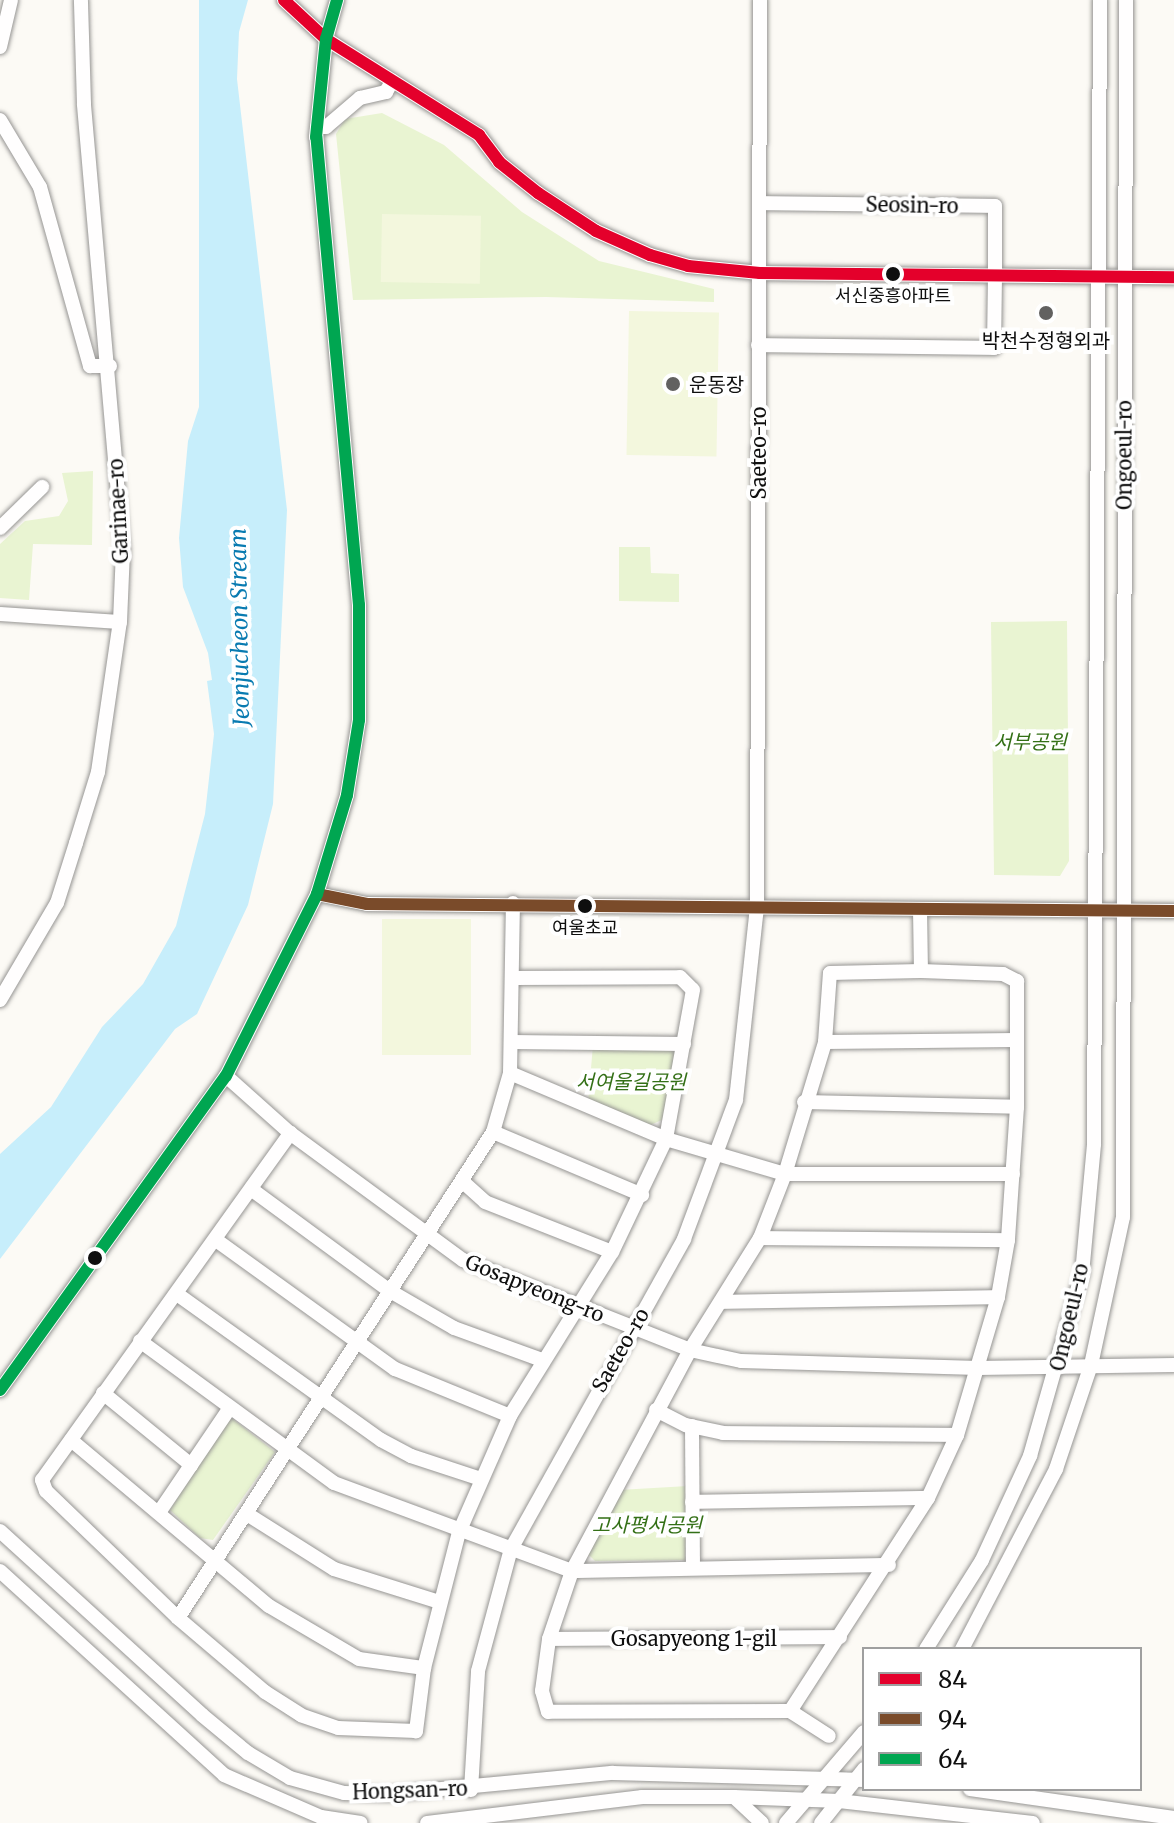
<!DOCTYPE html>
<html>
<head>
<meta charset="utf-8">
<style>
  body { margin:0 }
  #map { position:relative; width:1174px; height:1823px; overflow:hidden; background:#fcfaf5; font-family:Merriweather,"Noto Sans KR",serif }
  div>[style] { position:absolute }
  .green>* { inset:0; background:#e9f4d2 }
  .pitch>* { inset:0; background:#f3f7dd; transform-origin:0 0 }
  .water>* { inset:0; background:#c7eefb }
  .roads { filter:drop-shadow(0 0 2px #969593) drop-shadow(0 0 2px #969593) }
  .minor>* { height:14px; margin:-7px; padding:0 7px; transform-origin:7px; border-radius:7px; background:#fffefe }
  .bus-1>* { height:12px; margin:-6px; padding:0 6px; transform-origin:6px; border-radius:6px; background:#e4002b }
  .bus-2>* { height:12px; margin:-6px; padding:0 6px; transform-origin:6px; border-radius:6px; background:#7a4b2a }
  .bus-3>* { height:12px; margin:-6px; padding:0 6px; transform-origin:6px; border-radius:6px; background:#00a651 }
  .dots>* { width:22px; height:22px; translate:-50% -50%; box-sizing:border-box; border:4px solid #fff; border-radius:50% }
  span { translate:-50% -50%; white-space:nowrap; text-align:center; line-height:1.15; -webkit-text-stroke:8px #fff; paint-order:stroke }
  .bus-label { font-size:18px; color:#0f0f0f }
  .street-label { font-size:20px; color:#0f0f0f }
  .poi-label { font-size:20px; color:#0f0f0f }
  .left { translate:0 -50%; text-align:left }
  .park-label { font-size:20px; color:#347017; font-style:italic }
  .water-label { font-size:22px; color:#097bb1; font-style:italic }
  .legend { position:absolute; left:862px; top:1647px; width:280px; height:144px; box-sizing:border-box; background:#fff; border:2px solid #9f9f9f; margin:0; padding:10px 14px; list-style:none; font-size:24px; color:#0f0f0f }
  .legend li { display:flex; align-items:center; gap:16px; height:40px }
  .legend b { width:40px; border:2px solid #9f9f9f }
</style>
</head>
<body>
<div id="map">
  <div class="green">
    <i style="clip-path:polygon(382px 113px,444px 145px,522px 212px,599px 261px,714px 289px,714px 302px,546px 297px,353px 300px,336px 134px,345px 119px)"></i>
    <i style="clip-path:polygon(93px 471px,92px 545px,33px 544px,29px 600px,0 598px,0 544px,25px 521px,59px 516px,68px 501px,62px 473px)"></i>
    <i style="clip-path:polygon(619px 547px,650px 547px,651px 573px,679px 574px,679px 602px,619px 601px)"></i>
    <i style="clip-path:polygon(1067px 621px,1069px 861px,1060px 876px,994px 875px,991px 622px)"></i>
    <i style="clip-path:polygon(593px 1045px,670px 1046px,677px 1052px,664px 1119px,648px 1126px,588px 1103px)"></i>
    <i style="clip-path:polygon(229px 1416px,275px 1452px,213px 1540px,200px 1538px,170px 1510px)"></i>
    <i style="clip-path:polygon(688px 1486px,685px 1560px,595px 1561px,585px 1551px,619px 1490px)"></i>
  </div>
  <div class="pitch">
    <i style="left:382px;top:214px;width:99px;height:68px;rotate:1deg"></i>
    <i style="left:629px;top:311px;width:90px;height:144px;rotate:1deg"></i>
    <i style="left:471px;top:919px;width:136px;height:89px;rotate:90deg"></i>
  </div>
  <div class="water">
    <i style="clip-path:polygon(199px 0,248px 0,239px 32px,237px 79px,287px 510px,273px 804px,248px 905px,197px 1014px,175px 1029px,0 1259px,0 1154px,51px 1107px,102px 1027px,143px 984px,176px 926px,205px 814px,214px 734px,207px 681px,212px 680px,208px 653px,183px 587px,179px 538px,188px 441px,199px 407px)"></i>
  </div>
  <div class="roads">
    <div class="minor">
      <i style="left:284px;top:0;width:57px;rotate:42.9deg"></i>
      <i style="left:326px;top:39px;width:181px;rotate:32.1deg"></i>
      <i style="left:479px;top:135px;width:34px;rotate:53deg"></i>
      <i style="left:499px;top:162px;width:50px;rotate:38.5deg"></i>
      <i style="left:538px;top:193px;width:69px;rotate:33.2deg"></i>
      <i style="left:596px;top:231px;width:59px;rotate:24deg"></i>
      <i style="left:650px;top:255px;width:40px;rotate:16deg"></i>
      <i style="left:688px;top:266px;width:72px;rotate:5.6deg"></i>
      <i style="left:760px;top:273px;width:414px;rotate:0.6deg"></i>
      <i style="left:0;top:47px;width:48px;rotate:-76.8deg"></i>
      <i style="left:0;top:120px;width:78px;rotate:59.2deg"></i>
      <i style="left:40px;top:187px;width:186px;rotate:74.4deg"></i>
      <i style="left:90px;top:366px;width:20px"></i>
      <i style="left:317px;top:127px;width:9px"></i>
      <i style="left:326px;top:127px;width:45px;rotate:-40.5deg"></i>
      <i style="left:360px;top:98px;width:27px;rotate:-13deg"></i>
      <i style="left:386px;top:92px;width:13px;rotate:-61deg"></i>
      <i style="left:758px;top:345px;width:236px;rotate:0.7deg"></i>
      <i style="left:994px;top:348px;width:73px;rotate:-89.2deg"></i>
      <i style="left:995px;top:275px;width:69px;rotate:-90deg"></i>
      <i style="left:995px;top:206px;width:236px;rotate:-179.3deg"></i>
      <i style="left:0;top:528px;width:59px;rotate:-44.3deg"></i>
      <i style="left:0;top:614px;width:120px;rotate:3.8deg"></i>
      <i style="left:317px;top:894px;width:51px;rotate:11.3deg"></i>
      <i style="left:367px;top:904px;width:807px;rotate:0.5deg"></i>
      <i style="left:920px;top:909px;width:62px;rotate:89.1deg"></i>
      <i style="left:921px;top:971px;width:82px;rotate:2.1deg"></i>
      <i style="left:1003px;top:974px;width:16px;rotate:27deg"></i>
      <i style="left:1017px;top:981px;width:126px;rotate:90deg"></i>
      <i style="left:1017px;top:1107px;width:133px;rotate:93.9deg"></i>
      <i style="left:1008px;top:1240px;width:58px;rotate:100deg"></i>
      <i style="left:998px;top:1297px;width:144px;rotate:106.5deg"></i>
      <i style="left:957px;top:1435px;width:69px;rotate:114.7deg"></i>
      <i style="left:928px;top:1498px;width:254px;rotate:122.9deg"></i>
      <i style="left:790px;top:1711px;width:242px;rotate:179.8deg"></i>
      <i style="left:548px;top:1712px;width:22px;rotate:-106deg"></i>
      <i style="left:542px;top:1691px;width:52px;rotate:-82.3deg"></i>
      <i style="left:549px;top:1639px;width:72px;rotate:-71.3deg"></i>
      <i style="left:572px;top:1571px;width:251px;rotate:-61.9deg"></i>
      <i style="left:690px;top:1350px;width:132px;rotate:-58deg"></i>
      <i style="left:760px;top:1238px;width:69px;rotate:-68.7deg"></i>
      <i style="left:785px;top:1174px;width:138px;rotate:-73.1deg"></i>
      <i style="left:825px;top:1042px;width:69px;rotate:-85.9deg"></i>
      <i style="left:830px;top:973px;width:91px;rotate:-1.3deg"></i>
      <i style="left:513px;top:978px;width:167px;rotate:-0.3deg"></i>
      <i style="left:680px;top:977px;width:18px;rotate:45deg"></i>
      <i style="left:693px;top:990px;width:151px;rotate:100.3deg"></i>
      <i style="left:666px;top:1139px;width:125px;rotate:115.5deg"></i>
      <i style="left:612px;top:1252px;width:193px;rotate:121.9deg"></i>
      <i style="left:510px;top:1416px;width:127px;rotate:113.7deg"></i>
      <i style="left:459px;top:1532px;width:140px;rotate:104.4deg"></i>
      <i style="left:424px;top:1668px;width:64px;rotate:97.2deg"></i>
      <i style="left:416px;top:1731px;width:78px;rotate:-177.8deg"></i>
      <i style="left:338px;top:1728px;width:39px;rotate:-161deg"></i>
      <i style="left:301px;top:1715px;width:43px;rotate:-147.4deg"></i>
      <i style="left:265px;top:1692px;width:114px;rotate:-139.6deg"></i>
      <i style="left:178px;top:1618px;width:579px;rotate:-57.05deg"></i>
      <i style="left:493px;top:1132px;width:61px;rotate:-73.9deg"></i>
      <i style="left:510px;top:1073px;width:170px;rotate:-89deg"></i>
      <i style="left:0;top:1000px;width:113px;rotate:-59.6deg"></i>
      <i style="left:57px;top:903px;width:63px;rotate:-72.4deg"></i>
      <i style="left:76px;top:843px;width:74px;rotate:-72.8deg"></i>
      <i style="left:98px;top:772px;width:152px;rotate:-81.7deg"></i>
      <i style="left:120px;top:622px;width:71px;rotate:-87.6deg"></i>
      <i style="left:123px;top:551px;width:449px;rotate:-95deg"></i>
      <i style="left:84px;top:104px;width:104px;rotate:-91.7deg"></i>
      <i style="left:512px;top:1042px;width:172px;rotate:0.7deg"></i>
      <i style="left:825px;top:1042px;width:191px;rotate:-0.6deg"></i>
      <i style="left:510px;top:1073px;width:169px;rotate:22.9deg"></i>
      <i style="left:666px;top:1139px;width:124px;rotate:16.4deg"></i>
      <i style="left:785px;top:1174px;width:228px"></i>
      <i style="left:226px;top:1076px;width:86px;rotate:41.7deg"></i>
      <i style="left:290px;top:1133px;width:215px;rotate:36.3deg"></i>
      <i style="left:463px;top:1260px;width:244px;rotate:21.6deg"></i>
      <i style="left:690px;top:1350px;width:52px;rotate:12.2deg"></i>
      <i style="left:741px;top:1361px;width:237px;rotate:1.7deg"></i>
      <i style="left:978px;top:1368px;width:196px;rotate:-0.9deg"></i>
      <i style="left:804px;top:1102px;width:213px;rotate:1.3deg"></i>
      <i style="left:493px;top:1132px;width:162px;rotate:22.9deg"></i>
      <i style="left:462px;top:1181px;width:31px;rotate:42deg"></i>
      <i style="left:485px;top:1202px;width:136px;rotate:21.5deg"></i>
      <i style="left:251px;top:1189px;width:172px;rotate:36.3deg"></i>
      <i style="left:390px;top:1291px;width:74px;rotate:30deg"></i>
      <i style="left:454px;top:1328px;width:94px;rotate:20deg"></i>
      <i style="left:760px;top:1238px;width:248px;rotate:0.5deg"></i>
      <i style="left:216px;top:1240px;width:221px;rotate:35.8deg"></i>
      <i style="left:395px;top:1369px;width:124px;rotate:22.2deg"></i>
      <i style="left:177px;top:1294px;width:251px;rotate:35.6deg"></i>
      <i style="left:381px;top:1440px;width:34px;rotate:28deg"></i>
      <i style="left:411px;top:1456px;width:74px;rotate:18.2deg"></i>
      <i style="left:722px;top:1302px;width:276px;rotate:-1deg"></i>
      <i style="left:140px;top:1341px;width:240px;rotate:36.2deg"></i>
      <i style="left:334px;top:1483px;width:254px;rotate:20.3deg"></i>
      <i style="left:572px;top:1571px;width:317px;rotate:-1.1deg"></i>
      <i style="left:0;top:1390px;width:387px;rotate:-54.3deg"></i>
      <i style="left:226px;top:1076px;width:203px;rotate:-63.4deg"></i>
      <i style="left:317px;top:894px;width:103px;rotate:-73.1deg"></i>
      <i style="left:347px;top:795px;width:76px;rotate:-80.9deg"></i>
      <i style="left:359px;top:720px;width:115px;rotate:-90deg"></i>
      <i style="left:359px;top:605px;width:470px;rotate:-95.2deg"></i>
      <i style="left:316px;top:137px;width:99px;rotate:-84.2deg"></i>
      <i style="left:326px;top:39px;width:41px;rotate:-74.2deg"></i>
      <i style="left:103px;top:1393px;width:114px;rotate:39.3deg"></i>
      <i style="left:656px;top:1410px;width:34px;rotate:27deg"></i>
      <i style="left:686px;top:1425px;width:38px;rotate:12deg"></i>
      <i style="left:723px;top:1433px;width:234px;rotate:0.5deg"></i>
      <i style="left:692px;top:1426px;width:141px;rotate:89.6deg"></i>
      <i style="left:71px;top:1440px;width:258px;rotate:40deg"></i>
      <i style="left:269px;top:1606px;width:104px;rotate:30.5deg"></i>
      <i style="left:359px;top:1659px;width:66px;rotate:7.9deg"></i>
      <i style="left:692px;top:1502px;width:236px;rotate:-1deg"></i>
      <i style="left:160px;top:1511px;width:123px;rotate:-55.9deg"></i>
      <i style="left:247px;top:1514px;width:103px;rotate:32.3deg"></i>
      <i style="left:334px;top:1569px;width:110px;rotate:17.4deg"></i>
      <i style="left:0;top:1531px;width:273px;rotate:42.3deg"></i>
      <i style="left:202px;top:1715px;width:60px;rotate:39.6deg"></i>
      <i style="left:248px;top:1753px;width:49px;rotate:30.8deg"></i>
      <i style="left:290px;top:1778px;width:56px;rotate:15.5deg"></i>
      <i style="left:344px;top:1793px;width:45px;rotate:1.3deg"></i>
      <i style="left:389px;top:1794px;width:225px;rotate:-5.4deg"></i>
      <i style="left:613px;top:1773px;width:251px;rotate:1.6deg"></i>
      <i style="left:0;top:1571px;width:303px;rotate:42.3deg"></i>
      <i style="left:224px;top:1775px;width:106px;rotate:23.4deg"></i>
      <i style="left:321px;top:1817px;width:40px;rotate:8.5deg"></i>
      <i style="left:178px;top:1618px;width:183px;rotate:-136.1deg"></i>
      <i style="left:46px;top:1491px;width:12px;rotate:-110deg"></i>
      <i style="left:42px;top:1480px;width:427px;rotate:-54.4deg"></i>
      <i style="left:549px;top:1639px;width:291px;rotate:-0.4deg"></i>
      <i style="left:926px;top:1649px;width:105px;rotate:-57.8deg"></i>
      <i style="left:982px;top:1560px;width:115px;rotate:-65.2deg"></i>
      <i style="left:1030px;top:1456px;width:189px;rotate:-74.1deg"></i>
      <i style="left:1082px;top:1274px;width:131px;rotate:-84.7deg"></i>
      <i style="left:1094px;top:1144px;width:1144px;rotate:-89.7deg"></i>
      <i style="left:962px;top:1649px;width:203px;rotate:-62.4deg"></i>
      <i style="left:1056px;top:1469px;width:110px;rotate:-71.4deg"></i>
      <i style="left:1091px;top:1365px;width:151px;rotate:-77.8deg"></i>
      <i style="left:1123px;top:1217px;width:1217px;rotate:-89.86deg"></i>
      <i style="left:790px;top:1711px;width:46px;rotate:32.7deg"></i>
      <i style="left:970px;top:1789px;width:206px;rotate:8.1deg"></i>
      <i style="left:471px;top:1790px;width:119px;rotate:-86.6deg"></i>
      <i style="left:478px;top:1671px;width:126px;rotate:-74.9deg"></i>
      <i style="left:511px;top:1549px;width:355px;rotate:-60.8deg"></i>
      <i style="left:684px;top:1239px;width:148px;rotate:-69.5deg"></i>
      <i style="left:736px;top:1100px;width:195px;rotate:-83.8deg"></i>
      <i style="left:757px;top:906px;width:906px;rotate:-89.81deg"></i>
      <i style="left:734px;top:1797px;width:38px;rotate:43deg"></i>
      <i style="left:427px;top:1823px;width:217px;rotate:-6.9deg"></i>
      <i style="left:642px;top:1797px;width:92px"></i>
      <i style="left:734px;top:1797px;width:105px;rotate:2.2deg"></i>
      <i style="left:839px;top:1801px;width:195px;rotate:6.5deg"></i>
      <i style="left:786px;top:1823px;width:120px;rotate:-49.4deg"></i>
      <i style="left:821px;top:1823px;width:69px;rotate:-51.5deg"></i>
    </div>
  </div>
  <div class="bus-1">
    <i style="left:284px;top:0;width:57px;rotate:42.9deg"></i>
    <i style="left:326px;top:39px;width:181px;rotate:32.1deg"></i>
    <i style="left:479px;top:135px;width:34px;rotate:53deg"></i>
    <i style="left:499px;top:162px;width:50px;rotate:38.5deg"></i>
    <i style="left:538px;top:193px;width:69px;rotate:33.2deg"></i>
    <i style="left:596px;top:231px;width:59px;rotate:24deg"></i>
    <i style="left:650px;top:255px;width:40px;rotate:16deg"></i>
    <i style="left:688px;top:266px;width:72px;rotate:5.6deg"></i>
    <i style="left:760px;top:273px;width:414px;rotate:0.6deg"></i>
  </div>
  <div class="bus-2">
    <i style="left:317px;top:894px;width:51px;rotate:11.3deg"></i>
    <i style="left:367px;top:904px;width:807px;rotate:0.5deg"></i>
  </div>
  <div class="bus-3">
    <i style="left:0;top:1390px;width:387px;rotate:-54.3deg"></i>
    <i style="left:226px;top:1076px;width:203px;rotate:-63.4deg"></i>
    <i style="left:317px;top:894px;width:103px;rotate:-73.1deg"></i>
    <i style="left:347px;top:795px;width:76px;rotate:-80.9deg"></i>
    <i style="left:359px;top:720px;width:115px;rotate:-90deg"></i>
    <i style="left:359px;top:605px;width:470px;rotate:-95.2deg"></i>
    <i style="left:316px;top:137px;width:99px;rotate:-84.2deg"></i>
    <i style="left:326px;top:39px;width:41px;rotate:-74.2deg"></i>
  </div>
  <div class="dots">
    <i style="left:893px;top:274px;background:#0f0f0f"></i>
    <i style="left:1046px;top:313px;background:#626160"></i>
    <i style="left:673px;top:384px;background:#626160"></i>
    <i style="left:585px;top:906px;background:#0f0f0f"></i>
    <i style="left:95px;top:1258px;background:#0f0f0f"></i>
  </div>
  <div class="bus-label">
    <span style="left:893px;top:296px">서신중흥아파트</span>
    <span style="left:585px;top:928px">여울초교</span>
  </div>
  <div class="street-label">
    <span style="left:912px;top:205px;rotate:1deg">Seosin-ro</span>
    <span style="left:758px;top:453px;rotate:-90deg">Saeteo-ro</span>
    <span style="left:1124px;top:455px;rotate:-90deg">Ongoeul-ro</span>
    <span style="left:118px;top:511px;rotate:-93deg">Garinae-ro</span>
    <span style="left:535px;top:1288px;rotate:22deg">Gosapyeong-ro</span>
    <span style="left:1069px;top:1317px;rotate:-77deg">Ongoeul-ro</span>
    <span style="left:620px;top:1350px;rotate:-60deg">Saeteo-ro</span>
    <span style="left:694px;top:1638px">Gosapyeong 1-gil</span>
    <span style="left:410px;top:1790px;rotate:-2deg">Hongsan-ro</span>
  </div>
  <div class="poi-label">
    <span style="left:1046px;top:340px">박천수정형외과</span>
    <span class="left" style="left:689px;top:384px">운동장</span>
  </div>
  <div class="park-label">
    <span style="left:1030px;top:741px">서부공원</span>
    <span style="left:631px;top:1081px">서여울길공원</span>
    <span style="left:647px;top:1524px">고사평서공원</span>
  </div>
  <div class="water-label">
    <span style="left:240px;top:627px;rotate:-91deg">Jeonjucheon Stream</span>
  </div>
  <ul class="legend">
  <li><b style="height:10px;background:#e4002b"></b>84</li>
  <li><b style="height:10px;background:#7a4b2a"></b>94</li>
  <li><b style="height:10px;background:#00a651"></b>64</li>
  </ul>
</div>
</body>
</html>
